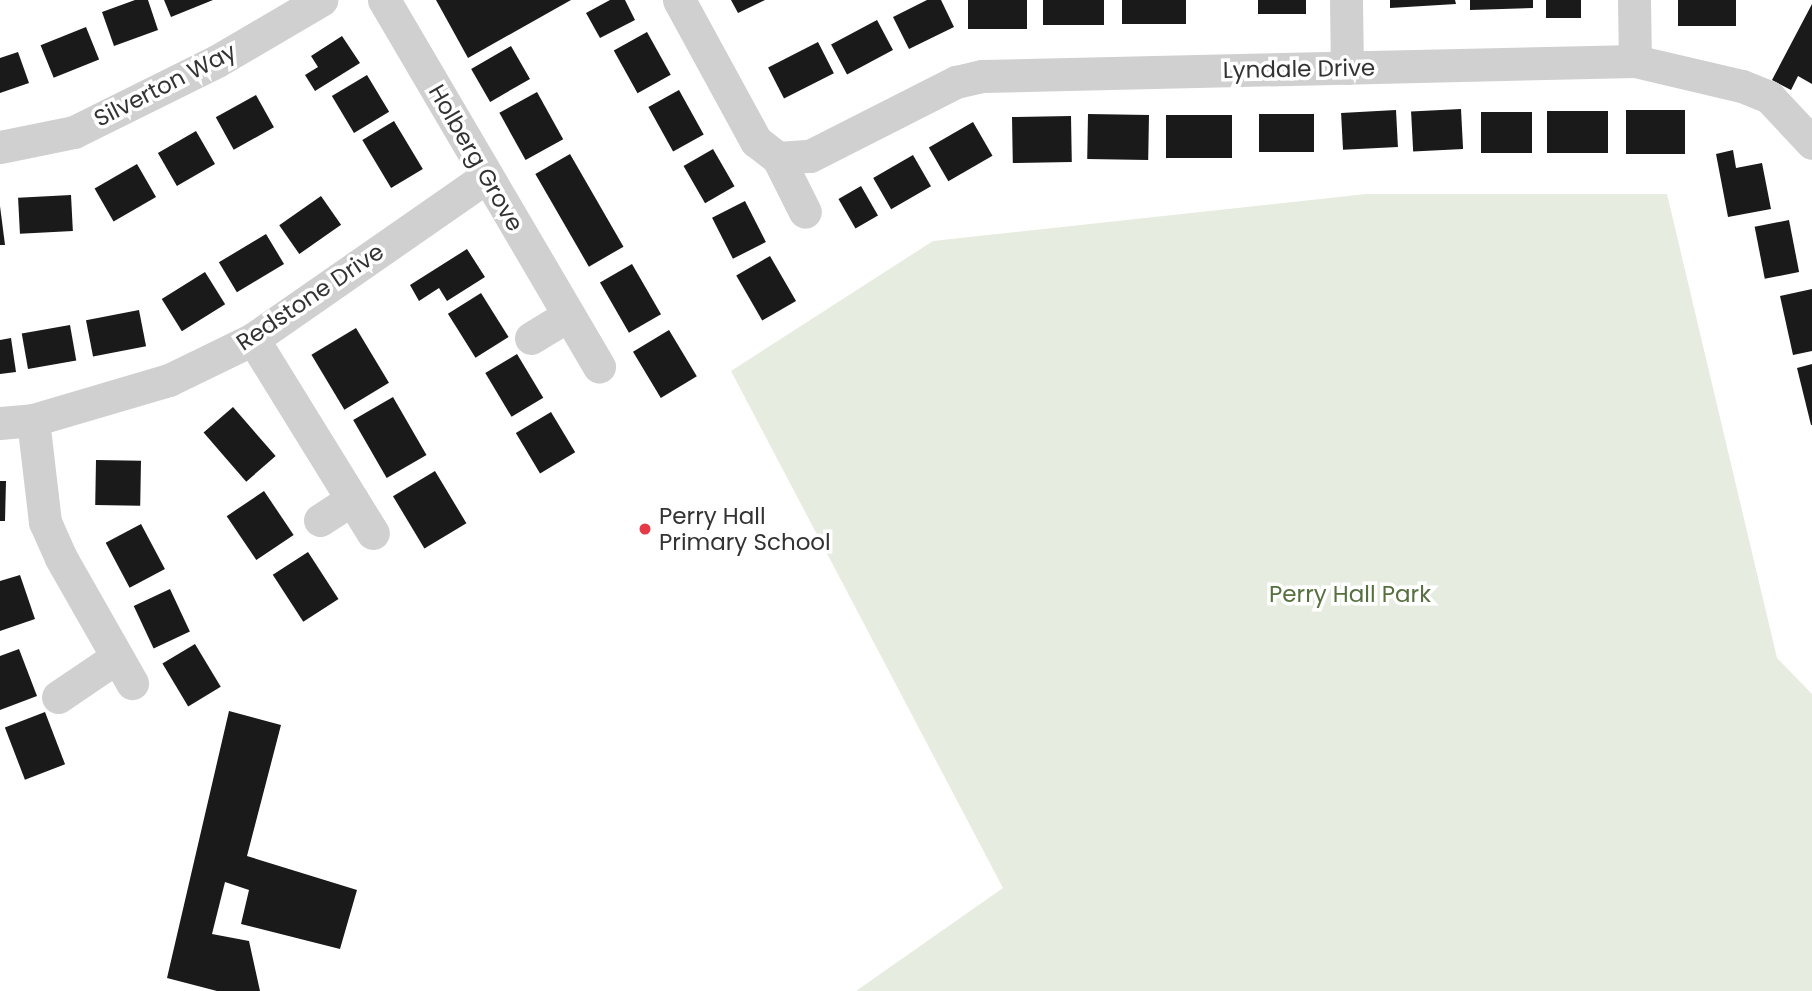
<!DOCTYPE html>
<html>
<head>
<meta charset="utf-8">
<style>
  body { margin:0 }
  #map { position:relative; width:1812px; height:991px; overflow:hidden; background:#fff; font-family:Poppins,sans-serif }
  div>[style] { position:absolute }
  .green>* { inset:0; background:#e6ecdf }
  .building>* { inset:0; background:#1a1a1a; transform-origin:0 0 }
  .street>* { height:33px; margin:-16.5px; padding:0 16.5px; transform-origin:16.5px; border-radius:16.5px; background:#d0d0d0 }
  .dots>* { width:19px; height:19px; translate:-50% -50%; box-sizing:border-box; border:4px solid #fff; border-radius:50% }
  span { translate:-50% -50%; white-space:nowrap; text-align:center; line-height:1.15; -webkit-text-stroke:7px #fff; paint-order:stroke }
  .street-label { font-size:23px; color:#333 }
  .poi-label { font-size:23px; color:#333 }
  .left { translate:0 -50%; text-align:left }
  .park-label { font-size:23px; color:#56703f }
</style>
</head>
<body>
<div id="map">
  <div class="green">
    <i style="clip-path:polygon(1366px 194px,1667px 194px,1777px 658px,1812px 694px,1812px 991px,856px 991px,1003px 888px,731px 371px,933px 241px)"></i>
  </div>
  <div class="building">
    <i style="clip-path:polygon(135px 0,148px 0,158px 30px,114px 46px,102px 12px)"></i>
    <i style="clip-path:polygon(164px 0,213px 0,171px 17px)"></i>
    <i style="clip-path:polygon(436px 0,571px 0,468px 58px)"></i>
    <i style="clip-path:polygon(610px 0,625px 0,635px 20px,600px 38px,586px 13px)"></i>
    <i style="clip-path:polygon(731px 0,765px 0,738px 13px)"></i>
    <i style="clip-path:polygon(927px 0,941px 0,954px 27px,909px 49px,893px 17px)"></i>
    <i style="left:968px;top:0;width:59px;height:29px"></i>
    <i style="left:1043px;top:0;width:61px;height:25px"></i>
    <i style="left:1122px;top:0;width:64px;height:24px"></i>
    <i style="left:1258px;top:0;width:48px;height:14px"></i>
    <i style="clip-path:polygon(1390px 0,1455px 0,1456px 4px,1390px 8px)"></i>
    <i style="clip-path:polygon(1470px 0,1533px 0,1533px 8px,1470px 10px)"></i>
    <i style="left:1546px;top:0;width:35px;height:18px"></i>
    <i style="left:1678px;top:0;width:58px;height:26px"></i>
    <i style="clip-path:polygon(1812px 4px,1812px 84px,1798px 76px,1791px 90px,1772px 80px)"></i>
    <i style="left:877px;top:20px;width:34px;height:52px;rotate:62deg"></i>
    <i style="left:86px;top:27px;width:35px;height:49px;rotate:68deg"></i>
    <i style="left:647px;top:32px;width:49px;height:38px;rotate:61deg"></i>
    <i style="clip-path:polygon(342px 36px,360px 63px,315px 91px,305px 75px,318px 67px,311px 56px)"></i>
    <i style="left:818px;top:42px;width:35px;height:56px;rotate:63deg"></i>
    <i style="left:511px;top:46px;width:38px;height:46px;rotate:60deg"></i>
    <i style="clip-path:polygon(18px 52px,29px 83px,0 93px,0 58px)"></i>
    <i style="left:367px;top:75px;width:43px;height:41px;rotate:59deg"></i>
    <i style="left:679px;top:90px;width:51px;height:35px;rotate:61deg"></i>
    <i style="left:537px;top:92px;width:54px;height:43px;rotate:61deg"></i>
    <i style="left:256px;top:95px;width:37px;height:46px;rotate:61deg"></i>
    <i style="left:1461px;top:109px;width:40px;height:50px;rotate:87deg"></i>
    <i style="left:1396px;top:110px;width:37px;height:55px;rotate:87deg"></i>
    <i style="left:1685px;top:110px;width:44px;height:59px;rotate:90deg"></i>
    <i style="left:1547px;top:111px;width:61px;height:42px"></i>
    <i style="left:1532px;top:112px;width:41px;height:51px;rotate:90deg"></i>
    <i style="left:1088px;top:114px;width:61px;height:45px;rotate:1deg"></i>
    <i style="left:1259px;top:114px;width:55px;height:38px"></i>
    <i style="left:1166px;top:115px;width:66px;height:43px"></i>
    <i style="left:1071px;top:116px;width:46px;height:59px;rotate:89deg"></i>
    <i style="left:394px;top:121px;width:56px;height:37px;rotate:59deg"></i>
    <i style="left:973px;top:122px;width:39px;height:51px;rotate:60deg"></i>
    <i style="left:196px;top:131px;width:38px;height:44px;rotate:60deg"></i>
    <i style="left:713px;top:149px;width:43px;height:34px;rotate:60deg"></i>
    <i style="clip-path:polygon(1733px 150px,1736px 168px,1762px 163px,1771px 209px,1728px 217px,1716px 154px)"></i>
    <i style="left:570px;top:154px;width:107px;height:40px;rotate:60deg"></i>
    <i style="left:913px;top:155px;width:36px;height:46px;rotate:60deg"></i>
    <i style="left:137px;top:164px;width:38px;height:49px;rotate:60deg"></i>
    <i style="left:861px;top:186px;width:34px;height:26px;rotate:60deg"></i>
    <i style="left:71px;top:195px;width:36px;height:53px;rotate:87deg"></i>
    <i style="left:321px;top:196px;width:35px;height:51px;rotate:55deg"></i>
    <i style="left:745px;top:201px;width:46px;height:37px;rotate:63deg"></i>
    <i style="clip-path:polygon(0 206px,5px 245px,0 245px)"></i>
    <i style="left:1789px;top:220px;width:53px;height:35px;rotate:79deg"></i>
    <i style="left:266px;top:234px;width:35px;height:55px;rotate:59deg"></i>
    <i style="clip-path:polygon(467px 249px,485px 277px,447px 301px,439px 288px,419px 301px,410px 285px)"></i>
    <i style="left:770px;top:256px;width:52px;height:39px;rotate:60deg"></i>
    <i style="left:632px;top:264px;width:58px;height:37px;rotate:60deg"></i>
    <i style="left:205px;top:272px;width:38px;height:51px;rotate:58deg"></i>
    <i style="clip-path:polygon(1812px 289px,1812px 351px,1793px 355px,1780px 296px)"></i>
    <i style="left:481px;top:293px;width:52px;height:39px;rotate:58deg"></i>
    <i style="left:139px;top:310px;width:37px;height:54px;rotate:79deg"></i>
    <i style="left:70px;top:325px;width:36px;height:49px;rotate:80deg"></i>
    <i style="left:356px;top:328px;width:64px;height:52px;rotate:59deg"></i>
    <i style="left:669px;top:330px;width:54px;height:42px;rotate:59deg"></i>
    <i style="clip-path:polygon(11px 338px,16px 372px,0 374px,0 340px)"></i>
    <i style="left:517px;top:354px;width:51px;height:37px;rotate:59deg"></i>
    <i style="clip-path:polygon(1812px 364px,1812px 425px,1811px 425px,1797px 368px)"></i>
    <i style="left:393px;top:397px;width:67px;height:46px;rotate:60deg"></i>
    <i style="left:233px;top:407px;width:65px;height:39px;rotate:49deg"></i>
    <i style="left:551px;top:412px;width:47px;height:41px;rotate:59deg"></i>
    <i style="left:96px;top:460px;width:45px;height:45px;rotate:1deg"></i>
    <i style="left:435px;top:471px;width:61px;height:49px;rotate:59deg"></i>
    <i style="clip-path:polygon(0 481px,6px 481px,5px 521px,0 521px)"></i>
    <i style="left:264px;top:491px;width:53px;height:45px;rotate:56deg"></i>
    <i style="left:141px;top:524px;width:51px;height:40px;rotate:62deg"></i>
    <i style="left:308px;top:552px;width:56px;height:42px;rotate:57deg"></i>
    <i style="clip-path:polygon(20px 575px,35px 619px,0 631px,0 581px)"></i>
    <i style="left:170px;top:589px;width:47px;height:40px;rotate:65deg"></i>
    <i style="left:195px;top:644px;width:50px;height:38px;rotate:59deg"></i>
    <i style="clip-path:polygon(19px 649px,37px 696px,0 710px,0 656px)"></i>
    <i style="clip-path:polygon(229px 711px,281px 725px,247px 856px,357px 890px,340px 949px,241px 924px,249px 890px,225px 882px,212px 934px,249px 941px,260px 991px,217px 991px,167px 978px)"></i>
    <i style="left:45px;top:712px;width:56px;height:43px;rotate:69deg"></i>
  </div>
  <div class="street">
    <i style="left:384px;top:0;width:425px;rotate:59.6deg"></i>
    <i style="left:679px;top:0;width:161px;rotate:61.4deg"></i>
    <i style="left:756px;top:141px;width:28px;rotate:38deg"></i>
    <i style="left:778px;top:158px;width:32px;rotate:-4deg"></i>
    <i style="left:810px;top:156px;width:164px;rotate:-26.9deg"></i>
    <i style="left:956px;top:82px;width:27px;rotate:-13deg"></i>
    <i style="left:982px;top:76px;width:653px;rotate:-1.32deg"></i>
    <i style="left:1635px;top:61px;width:110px;rotate:13.2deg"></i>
    <i style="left:1742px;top:86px;width:29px;rotate:22deg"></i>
    <i style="left:1769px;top:97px;width:63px;rotate:46.9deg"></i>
    <i style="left:1346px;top:0;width:68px;rotate:89.2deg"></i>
    <i style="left:1634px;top:0;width:61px;rotate:89.1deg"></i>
    <i style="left:0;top:147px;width:76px;rotate:-11.5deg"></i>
    <i style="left:74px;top:132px;width:160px;rotate:-26.4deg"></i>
    <i style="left:217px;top:61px;width:121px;rotate:-30.4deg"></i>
    <i style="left:778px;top:158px;width:60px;rotate:63.4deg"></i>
    <i style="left:531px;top:338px;width:44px;rotate:-31.2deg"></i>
    <i style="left:253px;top:339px;width:228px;rotate:58.3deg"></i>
    <i style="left:33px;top:420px;width:103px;rotate:83.3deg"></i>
    <i style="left:45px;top:522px;width:39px;rotate:66deg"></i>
    <i style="left:61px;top:558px;width:144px;rotate:60.4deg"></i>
    <i style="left:0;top:423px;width:33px;rotate:-5deg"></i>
    <i style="left:33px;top:420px;width:142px;rotate:-16.4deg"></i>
    <i style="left:169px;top:380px;width:93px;rotate:-26deg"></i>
    <i style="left:253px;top:339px;width:284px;rotate:-34.8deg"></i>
    <i style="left:320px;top:520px;width:38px;rotate:-33deg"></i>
    <i style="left:58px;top:697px;width:71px;rotate:-34.1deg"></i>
  </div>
  <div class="dots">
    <i style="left:645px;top:529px;background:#e63946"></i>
  </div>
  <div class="street-label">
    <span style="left:1299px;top:69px;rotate:-1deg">Lyndale Drive</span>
    <span style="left:165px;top:85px;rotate:-27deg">Silverton Way</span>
    <span style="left:476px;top:158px;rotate:60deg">Holberg Grove</span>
    <span style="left:310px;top:297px;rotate:-34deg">Redstone Drive</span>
  </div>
  <div class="poi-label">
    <span class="left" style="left:659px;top:529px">Perry Hall<br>Primary School</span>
  </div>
  <div class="park-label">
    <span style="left:1350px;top:594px">Perry Hall Park</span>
  </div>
</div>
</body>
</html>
